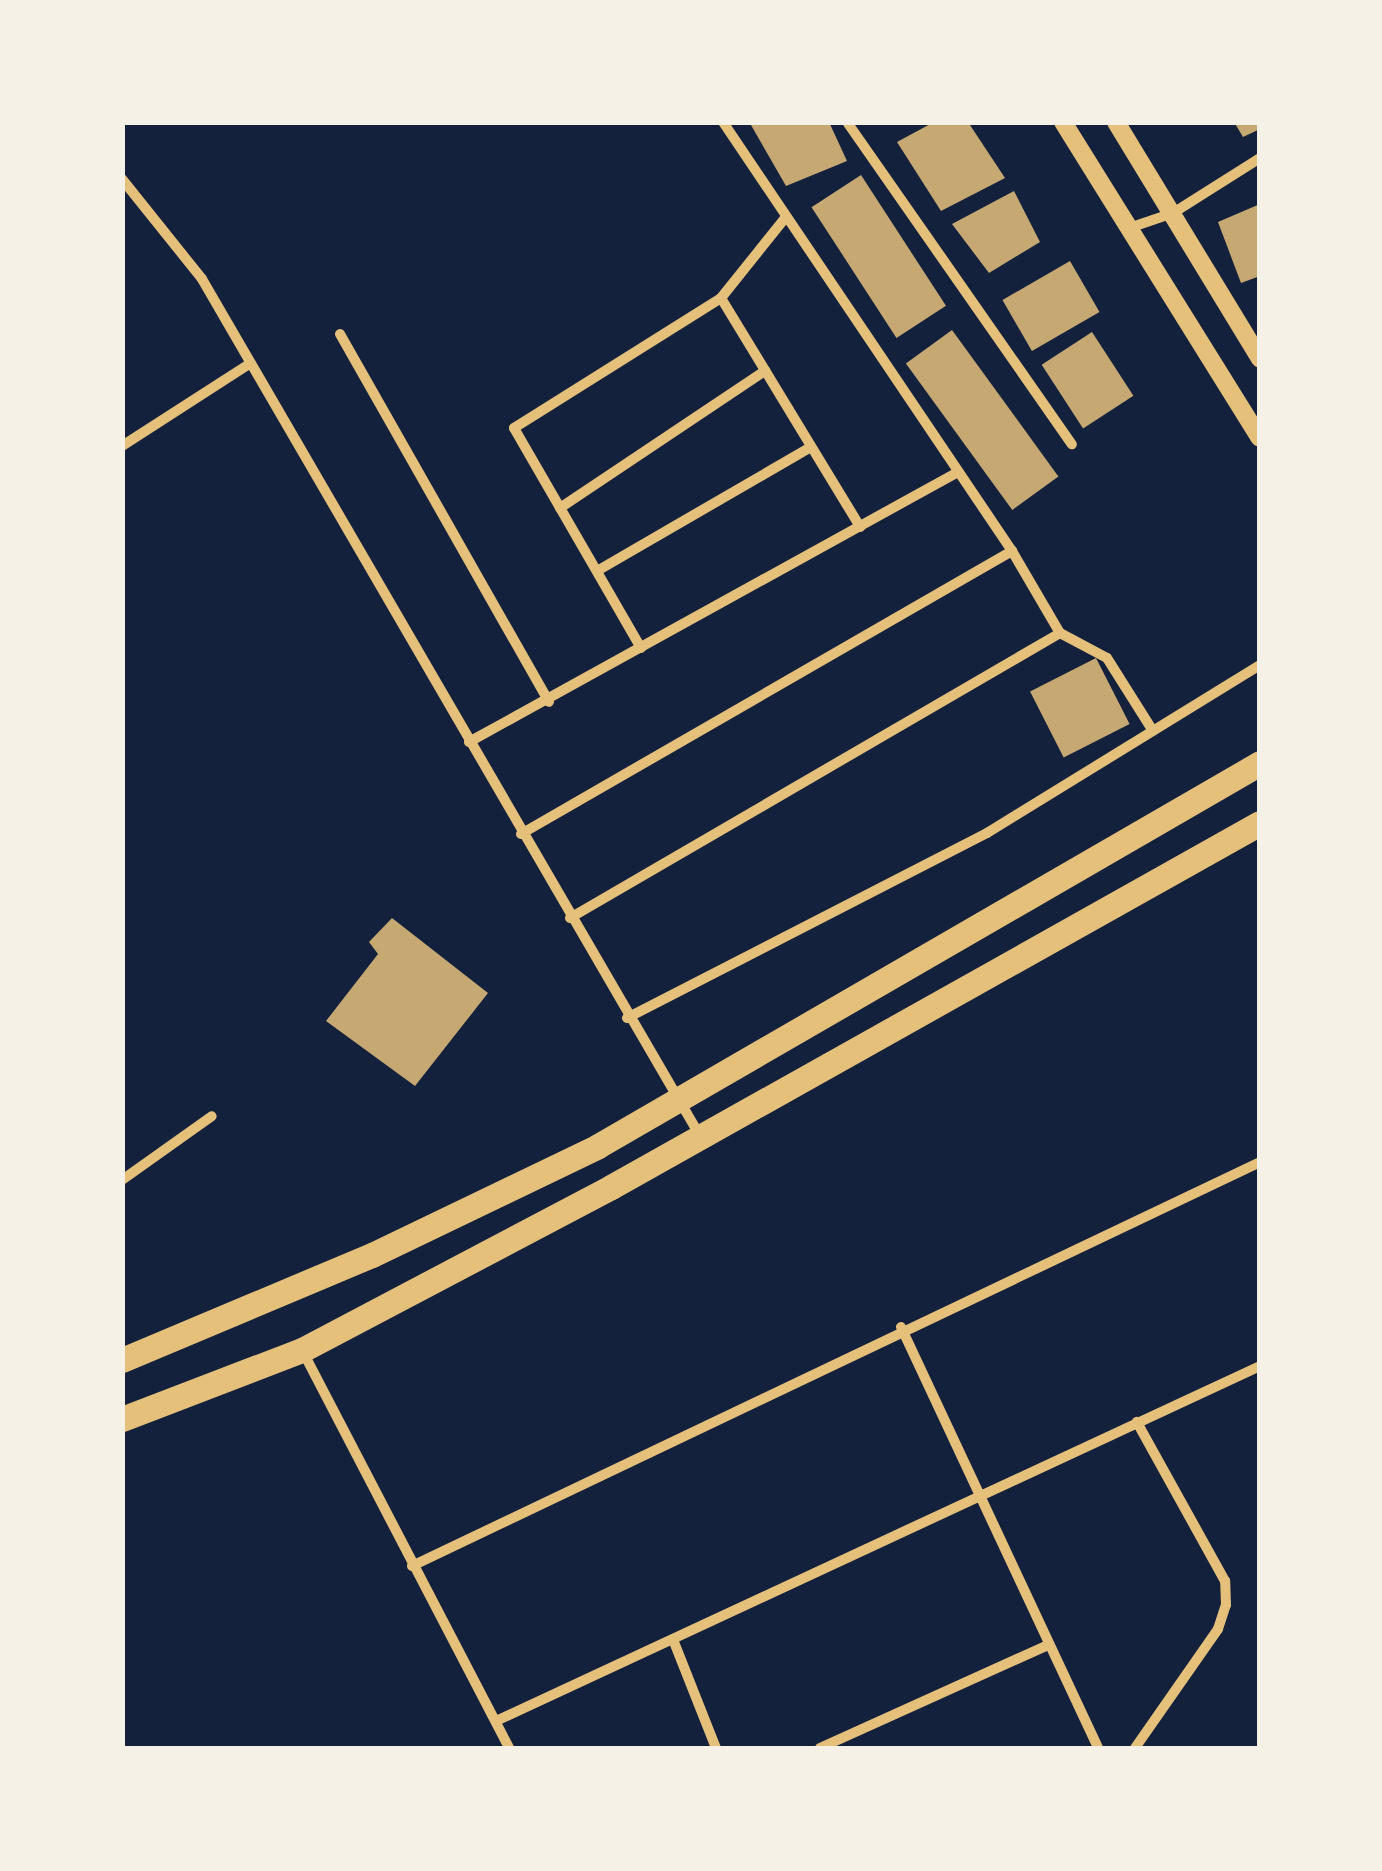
<!DOCTYPE html>
<html>
<head>
<meta charset="utf-8">
<style>
  body { margin:0 }
  #map { position:relative; width:1382px; height:1871px; overflow:hidden; background:#14213d; font-family:"Noto Sans",sans-serif }
  div>[style] { position:absolute }
  .building>* { inset:0; background:#c6a872; transform-origin:0 0 }
  .minor>* { height:10px; margin:-5px; padding:0 5px; transform-origin:5px; border-radius:5px; background:#e5c07b }
  .tertiary>* { height:18px; margin:-9px; padding:0 9px; transform-origin:9px; border-radius:9px; background:#e5c07b }
  .primary>* { height:25px; margin:-12.5px; padding:0 12.5px; transform-origin:12.5px; border-radius:12.5px; background:#e5c07b }
  span { translate:-50% -50%; white-space:nowrap; text-align:center; line-height:1.15; -webkit-text-stroke:8px #f6f1e7; paint-order:stroke }
  .frame { position:absolute; inset:0; border:125px solid #f6f1e7; pointer-events:none }
</style>
</head>
<body>
<div id="map">
  <div class="building">
    <i style="clip-path:polygon(755px 122px,829px 122px,847px 161px,786px 186px,751px 125px)"></i>
    <i style="clip-path:polygon(934px 122px,968px 122px,1005px 178px,941px 211px,897px 142px)"></i>
    <i style="clip-path:polygon(1234px 122px,1260px 122px,1260px 129px,1243px 137px)"></i>
    <i style="left:861px;top:175px;width:156px;height:59px;rotate:57deg"></i>
    <i style="clip-path:polygon(1014px 191px,1040px 242px,989px 273px,952px 224px)"></i>
    <i style="clip-path:polygon(1260px 204px,1260px 276px,1241px 283px,1218px 222px)"></i>
    <i style="left:1070px;top:261px;width:59px;height:78px;rotate:60deg"></i>
    <i style="left:952px;top:330px;width:181px;height:57px;rotate:54deg"></i>
    <i style="left:1092px;top:332px;width:76px;height:60px;rotate:57deg"></i>
    <i style="left:1096px;top:658px;width:74px;height:74px;rotate:63deg"></i>
    <i style="clip-path:polygon(392px 918px,488px 993px,415px 1086px,326px 1021px,378px 954px,369px 942px)"></i>
  </div>
  <div class="minor">
    <i style="left:723px;top:122px;width:517px;rotate:56.03deg"></i>
    <i style="left:1012px;top:551px;width:95px;rotate:59.7deg"></i>
    <i style="left:1060px;top:633px;width:53px;rotate:28deg"></i>
    <i style="left:1107px;top:658px;width:86px;rotate:57.8deg"></i>
    <i style="left:847px;top:122px;width:393px;rotate:55.1deg"></i>
    <i style="left:122px;top:179px;width:128px;rotate:51.3deg"></i>
    <i style="left:202px;top:279px;width:991px;rotate:59.84deg"></i>
    <i style="left:1129px;top:228px;width:46px;rotate:-18.8deg"></i>
    <i style="left:1173px;top:213px;width:103px;rotate:-32.3deg"></i>
    <i style="left:721px;top:298px;width:268px;rotate:58.7deg"></i>
    <i style="left:340px;top:334px;width:423px;rotate:60.4deg"></i>
    <i style="left:122px;top:446px;width:153px;rotate:-32.8deg"></i>
    <i style="left:560px;top:508px;width:247px;rotate:-33.8deg"></i>
    <i style="left:597px;top:571px;width:247px;rotate:-30.1deg"></i>
    <i style="left:641px;top:648px;width:254px;rotate:-120deg"></i>
    <i style="left:514px;top:428px;width:244px;rotate:-32.1deg"></i>
    <i style="left:721px;top:298px;width:104px;rotate:-51.3deg"></i>
    <i style="left:469px;top:742px;width:559px;rotate:-28.91deg"></i>
    <i style="left:521px;top:834px;width:567px;rotate:-29.96deg"></i>
    <i style="left:570px;top:918px;width:567px;rotate:-30.18deg"></i>
    <i style="left:627px;top:1018px;width:405px;rotate:-27.2deg"></i>
    <i style="left:987px;top:833px;width:321px;rotate:-31.6deg"></i>
    <i style="left:122px;top:1180px;width:110px;rotate:-35.4deg"></i>
    <i style="left:901px;top:1327px;width:465px;rotate:64.9deg"></i>
    <i style="left:302px;top:1350px;width:449px;rotate:62.5deg"></i>
    <i style="left:412px;top:1566px;width:939px;rotate:-25.47deg"></i>
    <i style="left:674px;top:1642px;width:114px;rotate:68.4deg"></i>
    <i style="left:496px;top:1721px;width:842px;rotate:-24.92deg"></i>
    <i style="left:820px;top:1748px;width:250px;rotate:-24.3deg"></i>
    <i style="left:1135px;top:1748px;width:145px;rotate:-55.1deg"></i>
    <i style="left:1218px;top:1629px;width:25px;rotate:-72deg"></i>
    <i style="left:1226px;top:1605px;width:24px;rotate:-92deg"></i>
    <i style="left:1225px;top:1581px;width:182px;rotate:-119deg"></i>
  </div>
  <div class="tertiary">
    <i style="left:1063px;top:122px;width:372px;rotate:58.1deg"></i>
    <i style="left:1116px;top:122px;width:277px;rotate:58.7deg"></i>
  </div>
  <div class="primary">
    <i style="left:122px;top:1360px;width:271px;rotate:-22.8deg"></i>
    <i style="left:372px;top:1255px;width:251px;rotate:-25.7deg"></i>
    <i style="left:598px;top:1146px;width:765px;rotate:-30.05deg"></i>
    <i style="left:122px;top:1419px;width:193px;rotate:-21deg"></i>
    <i style="left:302px;top:1350px;width:349px;rotate:-27.8deg"></i>
    <i style="left:611px;top:1187px;width:744px;rotate:-29.29deg"></i>
  </div>
  <div class="frame"></div>
</div>
</body>
</html>
